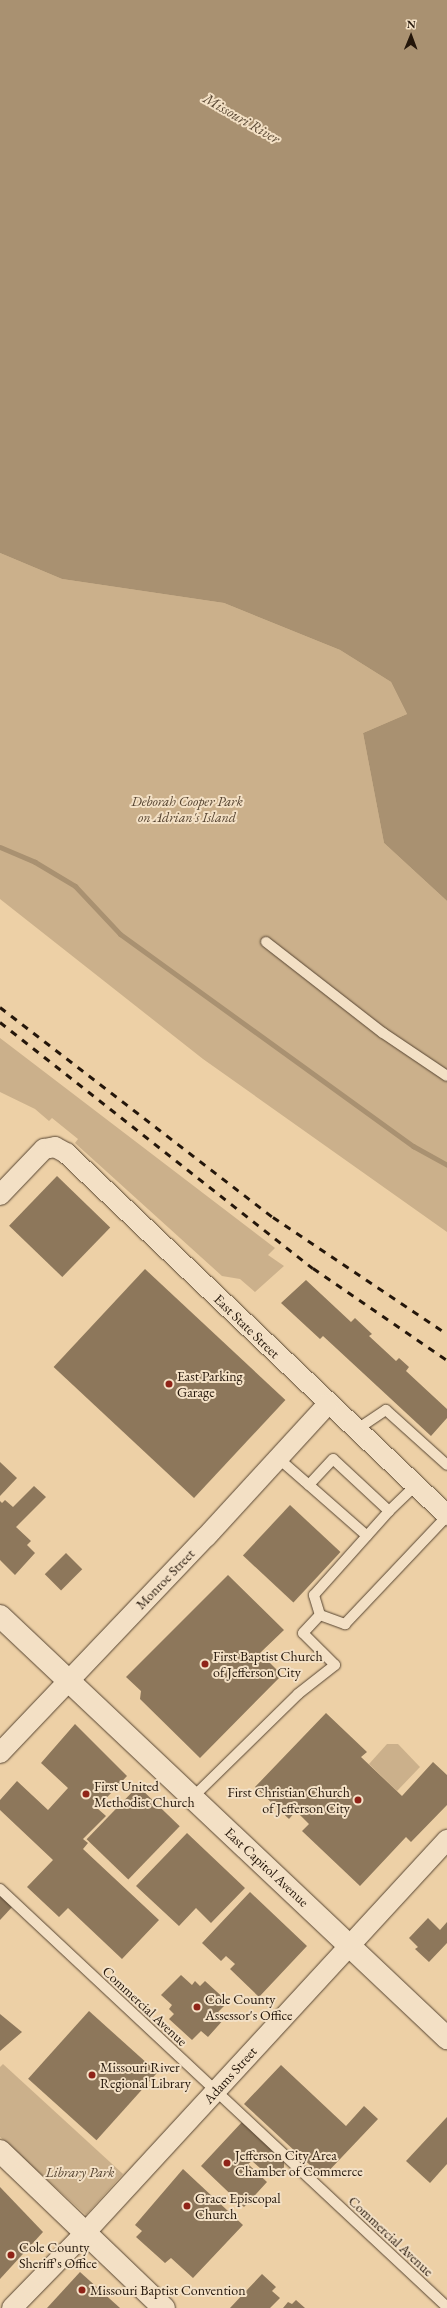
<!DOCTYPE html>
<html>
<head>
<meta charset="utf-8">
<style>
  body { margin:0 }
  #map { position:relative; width:447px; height:2308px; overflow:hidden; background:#edd0a6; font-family:"EB Garamond",serif }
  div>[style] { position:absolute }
  .green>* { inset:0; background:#cbb08b }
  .water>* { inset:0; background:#a99171 }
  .stream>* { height:5px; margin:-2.5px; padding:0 2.5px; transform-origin:2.5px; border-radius:2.5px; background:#a99171 }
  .building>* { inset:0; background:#8d775b; transform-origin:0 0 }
  .roads { filter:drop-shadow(0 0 1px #564431) drop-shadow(0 0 1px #564431) }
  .lane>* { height:10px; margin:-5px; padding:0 5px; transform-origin:5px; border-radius:5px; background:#f3e0c5 }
  .street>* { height:20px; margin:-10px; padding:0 10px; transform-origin:10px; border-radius:10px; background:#f3e0c5 }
  .secondary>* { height:22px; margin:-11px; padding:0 11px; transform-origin:11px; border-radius:11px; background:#f3e0c5 }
  .rail>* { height:3px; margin-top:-1.5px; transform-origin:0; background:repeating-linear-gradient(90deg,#24160a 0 7px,transparent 0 14px) }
  .dots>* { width:11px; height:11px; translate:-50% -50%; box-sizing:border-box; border:2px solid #f3e0c5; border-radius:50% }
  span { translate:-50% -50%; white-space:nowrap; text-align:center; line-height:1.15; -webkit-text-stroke:4px #f3e0c5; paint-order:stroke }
  .park-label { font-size:14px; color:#564431; font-style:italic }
  .street-label { font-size:14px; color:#24160a }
  .poi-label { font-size:14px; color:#24160a }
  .left { translate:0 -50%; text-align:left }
  .right { translate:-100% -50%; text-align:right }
  .water-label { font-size:15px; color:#594733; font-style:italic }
  .north { position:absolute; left:391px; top:16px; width:40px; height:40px; -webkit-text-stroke:3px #f3e0c5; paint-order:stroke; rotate:1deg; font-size:11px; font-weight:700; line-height:16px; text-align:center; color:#24160a }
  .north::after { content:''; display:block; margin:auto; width:14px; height:18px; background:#24160a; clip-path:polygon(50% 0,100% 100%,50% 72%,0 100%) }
</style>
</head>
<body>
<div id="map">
  <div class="green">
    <i style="clip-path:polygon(0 553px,62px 579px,224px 603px,340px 650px,391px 682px,407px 714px,363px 733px,384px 843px,447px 901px,447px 1232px,203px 1059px,0 899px)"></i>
    <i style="clip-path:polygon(0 1038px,275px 1248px,268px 1255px,284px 1266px,255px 1292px,240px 1279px,222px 1276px,75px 1143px,78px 1139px,52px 1118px,49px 1121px,35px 1109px,0 1092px)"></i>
    <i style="clip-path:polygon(387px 1744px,398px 1744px,420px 1767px,397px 1791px,369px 1764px)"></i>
    <i style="clip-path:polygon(3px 2064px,123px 2174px,86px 2215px,0 2137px,0 2067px)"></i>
  </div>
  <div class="water">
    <i style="clip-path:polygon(0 0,447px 0,447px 901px,384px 843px,363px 733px,407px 714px,391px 682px,340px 650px,224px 603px,62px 579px,0 553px)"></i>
  </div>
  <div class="stream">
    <i style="left:0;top:847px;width:38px;rotate:23deg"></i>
    <i style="left:35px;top:862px;width:47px;rotate:31deg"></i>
    <i style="left:75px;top:886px;width:66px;rotate:46.8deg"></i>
    <i style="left:120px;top:934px;width:362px;rotate:35.9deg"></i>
    <i style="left:413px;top:1146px;width:39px;rotate:29deg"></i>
  </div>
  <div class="building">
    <i style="left:57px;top:1176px;width:74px;height:69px;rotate:44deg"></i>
    <i style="left:145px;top:1269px;width:192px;height:134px;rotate:43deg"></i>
    <i style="clip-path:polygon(306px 1280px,351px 1322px,355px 1318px,372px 1334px,369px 1336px,396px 1361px,399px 1358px,409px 1367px,406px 1371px,447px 1409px,447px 1418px,431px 1436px,323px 1336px,320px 1339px,281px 1303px)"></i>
    <i style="clip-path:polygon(0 1462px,17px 1478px,0 1496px)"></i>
    <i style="clip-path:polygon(34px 1486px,46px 1497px,16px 1527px,31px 1541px,27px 1545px,35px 1553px,15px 1575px,0 1560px,0 1501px,2px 1503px,5px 1500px,13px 1507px)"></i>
    <i style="left:290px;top:1505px;width:69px;height:69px;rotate:43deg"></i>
    <i style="left:66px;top:1553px;width:23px;height:30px;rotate:45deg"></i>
    <i style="clip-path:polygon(228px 1575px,284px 1630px,260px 1653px,282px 1675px,200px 1758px,140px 1699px,141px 1691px,126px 1677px)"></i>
    <i style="clip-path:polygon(326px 1713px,367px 1752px,361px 1757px,402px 1796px,433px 1762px,447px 1775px,447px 1805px,411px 1842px,406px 1837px,360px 1886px,302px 1831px,309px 1824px,296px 1811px,289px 1819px,255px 1787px)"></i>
    <i style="clip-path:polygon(75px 1724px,127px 1776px,97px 1808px,106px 1816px,83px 1839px,88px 1843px,83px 1849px,159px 1920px,122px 1959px,68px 1908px,59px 1917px,27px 1887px,53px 1860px,0 1810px,0 1800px,17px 1781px,48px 1810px,68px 1788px,41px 1763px)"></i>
    <i style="left:138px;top:1786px;width:58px;height:74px;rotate:44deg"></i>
    <i style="clip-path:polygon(187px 1833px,245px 1888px,211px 1923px,196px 1908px,179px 1926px,136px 1886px)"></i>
    <i style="clip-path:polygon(0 1892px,14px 1905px,0 1920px)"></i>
    <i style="clip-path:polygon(250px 1892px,307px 1946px,259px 1997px,230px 1969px,235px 1964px,226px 1956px,221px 1961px,202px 1943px)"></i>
    <i style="clip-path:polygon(428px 1918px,440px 1930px,447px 1922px,447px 1943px,429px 1962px,415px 1949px,418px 1947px,409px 1938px)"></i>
    <i style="clip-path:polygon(181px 1975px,192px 1985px,195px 1981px,200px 1986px,205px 1981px,228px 2002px,218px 2012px,225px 2018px,208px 2037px,201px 2031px,192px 2040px,169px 2019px,174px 2014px,169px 2009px,172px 2005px,161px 1995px)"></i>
    <i style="left:89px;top:2011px;width:92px;height:91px;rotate:42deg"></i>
    <i style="clip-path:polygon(0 2014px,22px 2032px,0 2051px)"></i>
    <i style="clip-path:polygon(281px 2065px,346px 2126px,364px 2106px,378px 2119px,323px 2177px,244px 2104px)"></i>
    <i style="clip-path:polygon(447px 2117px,447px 2164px,430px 2183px,406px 2161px)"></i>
    <i style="clip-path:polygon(242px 2122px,284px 2161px,284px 2169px,276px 2177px,269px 2176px,252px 2161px,248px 2164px,267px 2182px,244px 2207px,201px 2166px)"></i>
    <i style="clip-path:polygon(183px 2169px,243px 2225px,193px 2278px,171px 2258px,165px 2263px,136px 2237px,142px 2231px,135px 2225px)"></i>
    <i style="clip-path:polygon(0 2187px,43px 2232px,0 2279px)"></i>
    <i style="clip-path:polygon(80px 2272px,120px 2308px,47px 2308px)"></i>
    <i style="clip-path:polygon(262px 2274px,276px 2287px,272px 2291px,280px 2298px,270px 2308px,230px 2308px)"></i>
    <i style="clip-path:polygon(296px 2300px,305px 2308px,283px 2308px,288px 2302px,292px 2304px)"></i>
  </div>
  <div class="roads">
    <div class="lane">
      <i style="left:266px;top:942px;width:148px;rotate:37.9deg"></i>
      <i style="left:383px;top:1033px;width:77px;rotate:33.9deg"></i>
      <i style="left:356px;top:1430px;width:36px;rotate:-34deg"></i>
      <i style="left:386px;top:1410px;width:82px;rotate:42deg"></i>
      <i style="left:278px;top:1458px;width:41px;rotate:41.1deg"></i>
      <i style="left:389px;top:1511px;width:37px;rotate:-44deg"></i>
      <i style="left:320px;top:1615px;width:21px;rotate:-107deg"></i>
      <i style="left:314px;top:1595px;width:113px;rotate:-48.2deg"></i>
      <i style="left:389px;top:1511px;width:76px;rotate:-137.1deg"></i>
      <i style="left:333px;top:1459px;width:35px;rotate:133deg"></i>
      <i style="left:309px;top:1485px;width:77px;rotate:41.3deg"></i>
      <i style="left:320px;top:1615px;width:27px;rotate:20deg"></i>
      <i style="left:345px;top:1624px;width:149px;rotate:-46.6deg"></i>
      <i style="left:193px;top:1797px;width:147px;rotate:-44.4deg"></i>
      <i style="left:298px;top:1694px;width:47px;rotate:-38.1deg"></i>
      <i style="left:335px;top:1665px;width:45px;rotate:-135deg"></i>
      <i style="left:303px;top:1633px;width:25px;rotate:-47deg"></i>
      <i style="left:0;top:1889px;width:612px;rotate:43.08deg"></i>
    </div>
    <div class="street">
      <i style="left:0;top:1195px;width:64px;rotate:-46.3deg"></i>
      <i style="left:44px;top:1149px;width:11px;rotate:-10deg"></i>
      <i style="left:55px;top:1147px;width:13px;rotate:29deg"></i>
      <i style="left:66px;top:1153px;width:526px;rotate:43.54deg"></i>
      <i style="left:0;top:1753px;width:298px;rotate:-46.4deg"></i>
      <i style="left:206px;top:1537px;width:180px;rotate:-47.5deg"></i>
      <i style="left:12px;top:2308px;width:103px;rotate:-45.8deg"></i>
      <i style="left:84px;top:2234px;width:536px;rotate:-47.35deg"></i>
    </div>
    <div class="secondary">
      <i style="left:0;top:1616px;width:615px;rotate:43.35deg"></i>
      <i style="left:0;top:2151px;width:227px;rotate:43.8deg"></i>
    </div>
  </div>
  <div class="rail">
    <i style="left:0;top:1007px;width:344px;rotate:37.6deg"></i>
    <i style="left:273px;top:1217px;width:210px;rotate:33.9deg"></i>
    <i style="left:0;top:1022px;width:398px;rotate:38.2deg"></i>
    <i style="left:313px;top:1268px;width:163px;rotate:34.5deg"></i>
  </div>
  <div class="dots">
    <i style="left:169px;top:1384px;background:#8f2418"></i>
    <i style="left:205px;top:1664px;background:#8f2418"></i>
    <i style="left:86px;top:1794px;background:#8f2418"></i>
    <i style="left:358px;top:1800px;background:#8f2418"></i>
    <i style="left:197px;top:2007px;background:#8f2418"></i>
    <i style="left:92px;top:2075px;background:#8f2418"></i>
    <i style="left:227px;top:2163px;background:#8f2418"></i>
    <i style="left:187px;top:2206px;background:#8f2418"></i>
    <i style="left:11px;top:2255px;background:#8f2418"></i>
    <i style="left:82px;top:2290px;background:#8f2418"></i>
  </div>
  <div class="park-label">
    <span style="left:187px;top:809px">Deborah Cooper Park<br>on Adrian's Island</span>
    <span style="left:80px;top:2172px">Library Park</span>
  </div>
  <div class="street-label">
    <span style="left:247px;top:1326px;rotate:44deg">East State Street</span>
    <span style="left:165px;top:1579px;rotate:-46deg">Monroe Street</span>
    <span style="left:267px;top:1867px;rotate:43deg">East Capitol Avenue</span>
    <span style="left:145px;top:2006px;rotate:43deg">Commercial Avenue</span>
    <span style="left:230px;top:2075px;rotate:-48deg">Adams Street</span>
    <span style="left:391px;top:2236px;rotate:43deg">Commercial Avenue</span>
  </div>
  <div class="poi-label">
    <span class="left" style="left:177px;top:1384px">East Parking<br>Garage</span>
    <span class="left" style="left:213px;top:1664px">First Baptist Church<br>of Jefferson City</span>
    <span class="left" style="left:94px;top:1794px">First United<br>Methodist Church</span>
    <span class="right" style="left:350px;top:1800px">First Christian Church<br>of Jefferson City</span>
    <span class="left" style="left:205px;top:2007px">Cole County<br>Assessor's Office</span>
    <span class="left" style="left:100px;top:2075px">Missouri River<br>Regional Library</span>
    <span class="left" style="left:235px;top:2163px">Jefferson City Area<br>Chamber of Commerce</span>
    <span class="left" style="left:195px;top:2206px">Grace Episcopal<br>Church</span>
    <span class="left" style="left:19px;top:2255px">Cole County<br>Sheriff's Office</span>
    <span class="left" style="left:90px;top:2290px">Missouri Baptist Convention</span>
  </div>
  <div class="water-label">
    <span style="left:242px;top:118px;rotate:30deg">Missouri River</span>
  </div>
  <div class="north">N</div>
</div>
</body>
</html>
